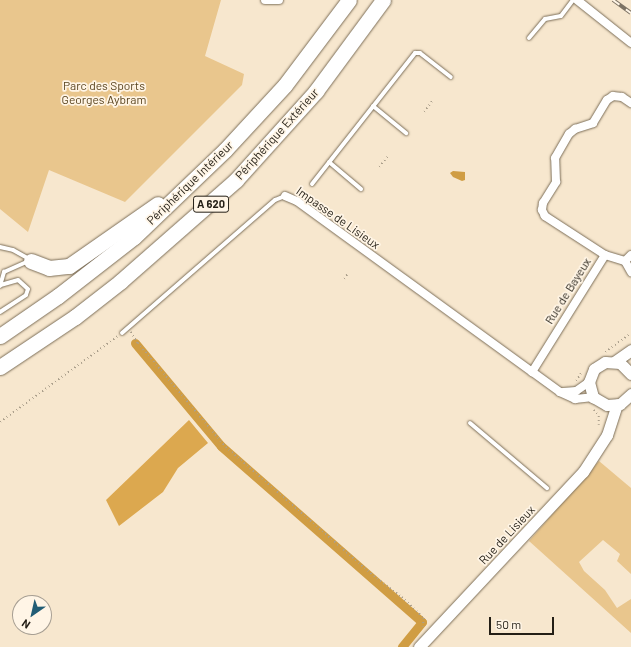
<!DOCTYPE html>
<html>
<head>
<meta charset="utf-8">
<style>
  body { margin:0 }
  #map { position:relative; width:631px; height:647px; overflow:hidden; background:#f7e7ce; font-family:Barlow,sans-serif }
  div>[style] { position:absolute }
  .green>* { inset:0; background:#e9c68d }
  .forest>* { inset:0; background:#dca84f }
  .water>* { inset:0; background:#d09d43 }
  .canal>* { height:9px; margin:-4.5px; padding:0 4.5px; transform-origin:4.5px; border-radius:4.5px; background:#d09d43 }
  .path>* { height:1.5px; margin-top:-0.75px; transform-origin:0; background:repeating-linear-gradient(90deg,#aca08c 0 1px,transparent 0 4px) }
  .roads { filter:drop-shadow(0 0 1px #7c6e58) drop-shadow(0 0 1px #7c6e58) }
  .service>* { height:4px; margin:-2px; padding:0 2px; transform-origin:2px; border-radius:2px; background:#fff }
  .minor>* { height:8px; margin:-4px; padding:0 4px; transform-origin:4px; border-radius:4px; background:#fff }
  .tertiary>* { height:11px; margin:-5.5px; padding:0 5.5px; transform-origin:5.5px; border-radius:5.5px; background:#fff }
  .motorway>* { height:15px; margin:-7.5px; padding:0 7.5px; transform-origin:7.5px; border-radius:7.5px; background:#fff }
  .rail>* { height:4px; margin-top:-2px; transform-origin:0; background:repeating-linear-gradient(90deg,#fff5e6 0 8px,#7c7263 0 16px); box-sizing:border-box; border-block:1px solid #7c7263 }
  span { translate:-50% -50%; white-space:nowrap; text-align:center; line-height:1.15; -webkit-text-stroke:3.5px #fff5e6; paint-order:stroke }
  .shield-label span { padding:1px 3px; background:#fff5e6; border:1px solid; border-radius:3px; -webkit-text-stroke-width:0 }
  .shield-label { font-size:11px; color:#241f16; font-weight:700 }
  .park-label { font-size:12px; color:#59431e }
  .street-label { font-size:12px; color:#241f16 }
  .north { position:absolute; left:12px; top:595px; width:40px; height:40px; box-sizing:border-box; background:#fff5e6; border:1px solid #a79f93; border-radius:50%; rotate:214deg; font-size:11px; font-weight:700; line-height:16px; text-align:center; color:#241f16 }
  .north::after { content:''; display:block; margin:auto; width:14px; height:18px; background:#225d75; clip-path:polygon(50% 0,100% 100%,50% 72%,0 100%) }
  .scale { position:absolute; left:489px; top:617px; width:65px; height:18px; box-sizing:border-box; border:2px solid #241f16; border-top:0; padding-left:5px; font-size:12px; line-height:14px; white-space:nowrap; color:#241f16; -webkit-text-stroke:3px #fff5e6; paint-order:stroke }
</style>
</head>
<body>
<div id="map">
  <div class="green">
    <i style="clip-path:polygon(0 0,221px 0,205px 56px,244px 74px,242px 85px,125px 202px,49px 170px,28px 232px,0 209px)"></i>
    <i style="clip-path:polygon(599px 461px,631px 488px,631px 574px,617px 561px,620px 554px,603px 540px,579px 562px,584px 571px,605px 590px,617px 608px,631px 599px,631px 633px,529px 541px)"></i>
  </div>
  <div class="forest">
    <i style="clip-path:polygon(189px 420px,208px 443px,178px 468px,163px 492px,119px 526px,106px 500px)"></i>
  </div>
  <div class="water">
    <i style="clip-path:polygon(453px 171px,465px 172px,465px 180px,462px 181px,453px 177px,450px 173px)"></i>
  </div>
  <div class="canal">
    <i style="left:135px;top:343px;width:134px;rotate:50.1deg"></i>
    <i style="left:221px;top:446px;width:267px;rotate:41.2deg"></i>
    <i style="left:422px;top:622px;width:32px;rotate:129deg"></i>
  </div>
  <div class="path">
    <i style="left:424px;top:112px;width:14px;rotate:-54deg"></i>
    <i style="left:379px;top:167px;width:14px;rotate:-51deg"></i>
    <i style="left:344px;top:279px;width:7px;rotate:-56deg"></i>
    <i style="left:131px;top:332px;width:13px;rotate:58deg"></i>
    <i style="left:138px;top:343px;width:136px;rotate:49.8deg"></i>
    <i style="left:226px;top:447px;width:196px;rotate:41.1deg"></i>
    <i style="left:374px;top:576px;width:35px;rotate:37deg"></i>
    <i style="left:402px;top:597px;width:30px;rotate:44deg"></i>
    <i style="left:424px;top:618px;width:9px;rotate:96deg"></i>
    <i style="left:605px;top:352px;width:32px;rotate:-36deg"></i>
    <i style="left:576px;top:381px;width:9px;rotate:-58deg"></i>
    <i style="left:594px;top:410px;width:8px;rotate:50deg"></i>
    <i style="left:599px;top:416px;width:9px;rotate:90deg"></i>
    <i style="left:0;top:422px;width:146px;rotate:-36.1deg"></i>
  </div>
  <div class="roads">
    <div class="service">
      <i style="left:529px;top:38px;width:25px;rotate:-50deg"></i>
      <i style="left:545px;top:19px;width:16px;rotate:-11deg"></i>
      <i style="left:561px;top:16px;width:20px;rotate:-53deg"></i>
      <i style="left:373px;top:106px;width:43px;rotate:39.3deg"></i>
      <i style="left:329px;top:162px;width:42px;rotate:40.2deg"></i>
      <i style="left:312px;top:184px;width:167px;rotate:-51.8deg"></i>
      <i style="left:415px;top:53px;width:5px"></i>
      <i style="left:420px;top:53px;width:39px;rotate:38deg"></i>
      <i style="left:0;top:247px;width:13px;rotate:13deg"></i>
      <i style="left:13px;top:250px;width:18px;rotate:29deg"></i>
      <i style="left:0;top:286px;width:15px;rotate:-74deg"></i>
      <i style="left:4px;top:272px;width:27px;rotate:-24deg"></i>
      <i style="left:0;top:312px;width:31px;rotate:-33deg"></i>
      <i style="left:26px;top:295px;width:6px;rotate:-72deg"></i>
      <i style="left:28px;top:289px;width:13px;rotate:-138deg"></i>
      <i style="left:18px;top:280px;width:18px;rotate:164deg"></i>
      <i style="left:122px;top:333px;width:203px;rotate:-41deg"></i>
      <i style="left:275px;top:200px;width:11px;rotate:-22deg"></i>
      <i style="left:470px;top:423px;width:101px;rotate:40.2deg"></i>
    </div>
    <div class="minor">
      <i style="left:265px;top:0;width:14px"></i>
      <i style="left:577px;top:0;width:69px;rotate:38.5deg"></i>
      <i style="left:285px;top:196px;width:13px;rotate:23deg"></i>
      <i style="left:297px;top:201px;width:291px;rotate:36deg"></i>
      <i style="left:605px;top:255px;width:21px;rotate:17deg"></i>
      <i style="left:625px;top:261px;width:8px;rotate:-45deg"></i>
      <i style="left:625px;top:261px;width:13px;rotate:61deg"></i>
      <i style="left:589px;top:382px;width:16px;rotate:145deg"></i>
      <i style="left:576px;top:391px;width:16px;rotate:176deg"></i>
      <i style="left:560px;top:392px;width:17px;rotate:25deg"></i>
      <i style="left:575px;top:399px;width:18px;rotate:-6deg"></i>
      <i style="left:560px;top:392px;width:34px;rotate:-144deg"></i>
      <i style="left:532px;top:372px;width:138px;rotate:-58deg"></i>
      <i style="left:605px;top:255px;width:72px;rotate:-147deg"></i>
      <i style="left:545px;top:216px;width:7px;rotate:-117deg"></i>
      <i style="left:542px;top:210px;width:7px;rotate:-82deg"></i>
      <i style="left:543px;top:203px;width:25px;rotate:-58deg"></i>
      <i style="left:556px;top:182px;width:24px;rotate:-92deg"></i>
      <i style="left:555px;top:158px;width:28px;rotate:-60deg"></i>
      <i style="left:569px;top:134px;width:8px;rotate:-40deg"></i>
      <i style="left:575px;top:129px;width:19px;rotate:-18deg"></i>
      <i style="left:593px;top:123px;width:27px;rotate:-59deg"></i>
      <i style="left:607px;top:100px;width:7px;rotate:-34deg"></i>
      <i style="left:613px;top:96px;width:9px;rotate:6deg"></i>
      <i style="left:622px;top:97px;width:11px;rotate:34deg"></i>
    </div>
    <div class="tertiary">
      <i style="left:614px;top:362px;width:21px;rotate:-35deg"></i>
      <i style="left:631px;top:374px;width:16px;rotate:-135deg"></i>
      <i style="left:620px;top:363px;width:15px;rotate:-176deg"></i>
      <i style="left:605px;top:362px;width:13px;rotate:148deg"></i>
      <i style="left:594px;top:369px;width:14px;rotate:111deg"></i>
      <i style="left:589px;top:382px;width:16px;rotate:75deg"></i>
      <i style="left:593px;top:397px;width:16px;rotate:30deg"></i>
      <i style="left:607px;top:405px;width:13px;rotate:-4deg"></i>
      <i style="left:620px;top:404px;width:15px;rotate:-42deg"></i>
      <i style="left:419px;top:647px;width:240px;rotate:-46.9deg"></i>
      <i style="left:583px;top:472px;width:44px;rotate:-57deg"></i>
      <i style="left:607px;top:435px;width:32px;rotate:-72deg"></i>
    </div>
    <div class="motorway">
      <i style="left:31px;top:261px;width:19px;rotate:21deg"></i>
      <i style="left:49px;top:268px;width:20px;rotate:-6deg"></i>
      <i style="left:69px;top:266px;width:108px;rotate:-34.9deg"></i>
      <i style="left:0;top:336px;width:70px;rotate:-34.6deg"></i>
      <i style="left:58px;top:296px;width:96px;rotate:-37.8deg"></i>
      <i style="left:134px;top:237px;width:126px;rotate:-43.7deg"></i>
      <i style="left:225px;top:150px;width:88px;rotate:-47.3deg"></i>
      <i style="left:285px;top:85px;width:106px;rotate:-53deg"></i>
      <i style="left:0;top:367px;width:90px;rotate:-33.7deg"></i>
      <i style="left:75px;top:317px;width:58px;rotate:-38deg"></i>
      <i style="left:121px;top:281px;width:153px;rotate:-41.3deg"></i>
      <i style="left:236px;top:180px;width:120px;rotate:-48deg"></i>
      <i style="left:316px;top:91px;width:113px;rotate:-53.6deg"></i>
    </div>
  </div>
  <div class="rail">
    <i style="left:613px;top:0;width:22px;rotate:36deg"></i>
  </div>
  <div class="shield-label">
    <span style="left:211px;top:204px">A 620</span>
  </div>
  <div class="park-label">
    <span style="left:104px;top:93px">Parc des Sports<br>Georges Aybram</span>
  </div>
  <div class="street-label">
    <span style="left:277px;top:134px;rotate:-48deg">Périphérique Extérieur</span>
    <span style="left:190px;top:183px;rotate:-44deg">Périphérique Intérieur</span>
    <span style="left:338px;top:218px;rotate:35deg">Impasse de Lisieux</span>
    <span style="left:568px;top:291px;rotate:-58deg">Rue de Bayeux</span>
    <span style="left:507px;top:535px;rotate:-47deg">Rue de Lisieux</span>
  </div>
  <div class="north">N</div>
  <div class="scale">50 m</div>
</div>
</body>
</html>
